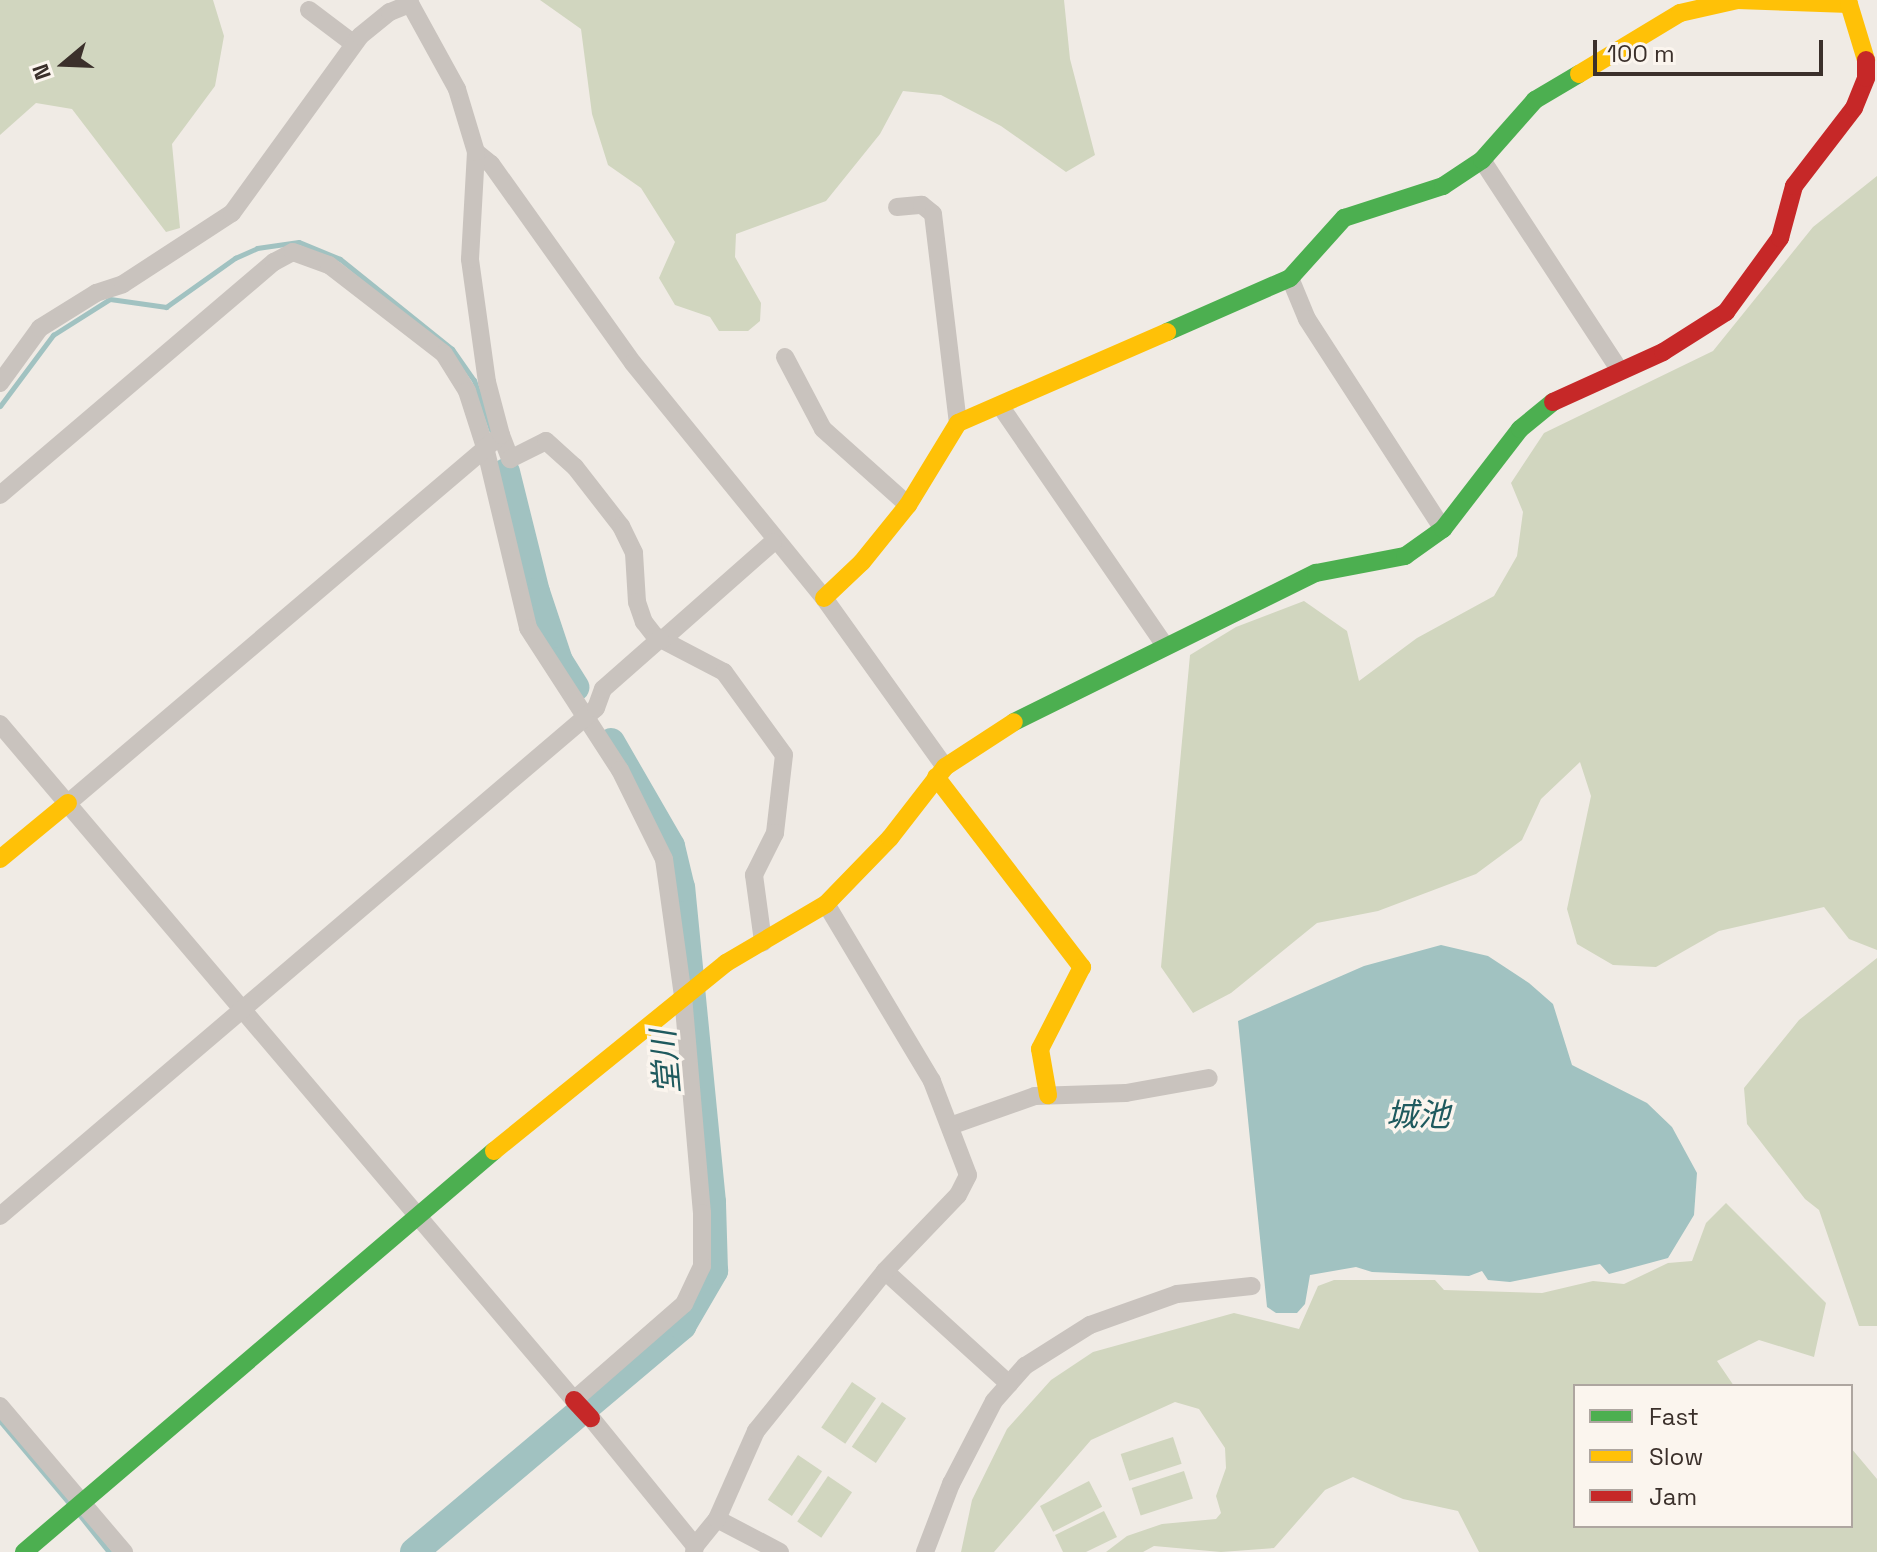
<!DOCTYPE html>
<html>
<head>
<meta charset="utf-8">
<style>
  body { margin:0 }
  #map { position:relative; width:1877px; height:1552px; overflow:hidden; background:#f0ebe5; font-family:"Space Grotesk","Noto Sans JP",sans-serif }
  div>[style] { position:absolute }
  .green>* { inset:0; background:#d1d6bf; transform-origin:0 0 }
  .water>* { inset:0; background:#a1c2c1 }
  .stream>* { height:5px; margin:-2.5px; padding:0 2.5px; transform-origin:2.5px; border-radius:2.5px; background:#a1c2c1 }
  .river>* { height:28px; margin:-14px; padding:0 14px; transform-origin:14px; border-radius:14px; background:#a1c2c1 }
  .street>* { height:18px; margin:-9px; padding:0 9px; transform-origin:9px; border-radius:9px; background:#c9c3be }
  .fast>* { height:18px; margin:-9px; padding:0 9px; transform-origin:9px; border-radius:9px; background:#4caf50 }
  .slow>* { height:18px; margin:-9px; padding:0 9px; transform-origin:9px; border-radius:9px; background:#ffc107 }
  .jam>* { height:18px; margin:-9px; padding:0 9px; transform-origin:9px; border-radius:9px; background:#c62828 }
  span { translate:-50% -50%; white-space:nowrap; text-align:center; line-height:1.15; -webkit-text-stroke:7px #fbf5ee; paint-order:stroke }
  .water-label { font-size:32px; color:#1f5a5e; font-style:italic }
  .legend { position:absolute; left:1573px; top:1384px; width:280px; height:144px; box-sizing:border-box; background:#fbf5ee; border:2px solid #aea6a0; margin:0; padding:10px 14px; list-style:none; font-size:24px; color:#3b302b }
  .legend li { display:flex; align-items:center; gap:16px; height:40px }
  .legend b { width:40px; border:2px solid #aea6a0 }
  .north { position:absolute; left:24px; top:24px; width:80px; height:80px; -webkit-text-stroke:6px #fbf5ee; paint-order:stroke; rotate:251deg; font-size:22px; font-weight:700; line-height:32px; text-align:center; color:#3b302b }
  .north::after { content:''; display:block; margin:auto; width:28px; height:36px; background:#3b302b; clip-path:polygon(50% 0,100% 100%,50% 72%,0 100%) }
  .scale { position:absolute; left:1593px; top:40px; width:230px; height:36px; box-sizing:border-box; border:4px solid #3b302b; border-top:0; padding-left:10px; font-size:24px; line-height:28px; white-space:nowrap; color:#3b302b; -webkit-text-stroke:6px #fbf5ee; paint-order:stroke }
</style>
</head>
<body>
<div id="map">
  <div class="green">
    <i style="clip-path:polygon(0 0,213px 0,224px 36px,215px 86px,172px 144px,180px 228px,166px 232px,72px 109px,36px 103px,0 135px)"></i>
    <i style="clip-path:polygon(540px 0,1064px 0,1070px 59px,1095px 155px,1066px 172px,1001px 126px,941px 95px,903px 91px,880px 134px,826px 201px,736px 234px,735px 257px,761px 303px,760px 321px,748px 331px,719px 331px,710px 317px,675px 305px,659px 278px,675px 242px,641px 188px,608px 165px,592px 114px,581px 29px)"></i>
    <i style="clip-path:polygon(1877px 176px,1877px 950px,1849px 939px,1824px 907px,1719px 931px,1656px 967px,1613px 965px,1577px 944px,1567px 909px,1591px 796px,1580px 762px,1541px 799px,1522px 840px,1476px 874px,1378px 911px,1317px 923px,1231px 993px,1193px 1013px,1161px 967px,1190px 655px,1236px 627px,1304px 601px,1347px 631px,1359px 681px,1417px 638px,1494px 596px,1517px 556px,1523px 512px,1511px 483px,1544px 433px,1713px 351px,1813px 227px)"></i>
    <i style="clip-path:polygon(1877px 958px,1877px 1326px,1859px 1326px,1819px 1210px,1805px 1199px,1747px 1124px,1744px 1088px,1799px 1020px)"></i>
    <i style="clip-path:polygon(1726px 1203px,1826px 1303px,1814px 1357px,1759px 1340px,1717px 1361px,1734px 1386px,1575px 1386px,1575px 1526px,1851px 1526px,1851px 1448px,1877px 1479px,1877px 1552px,1479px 1552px,1458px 1511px,1403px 1499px,1353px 1477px,1325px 1490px,1274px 1548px,1221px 1552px,1154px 1546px,1143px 1552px,1106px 1552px,1127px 1536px,1162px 1524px,1216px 1519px,1221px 1513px,1216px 1496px,1226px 1468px,1225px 1448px,1199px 1409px,1175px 1402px,1091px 1440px,994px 1552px,961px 1552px,972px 1500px,1007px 1429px,1051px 1380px,1093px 1352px,1234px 1313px,1299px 1329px,1318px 1286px,1334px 1280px,1435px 1280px,1444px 1290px,1542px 1293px,1593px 1281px,1624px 1284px,1668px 1263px,1692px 1261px,1706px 1223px)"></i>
    <i style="left:852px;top:1382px;width:29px;height:55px;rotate:34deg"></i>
    <i style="left:882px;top:1402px;width:29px;height:54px;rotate:34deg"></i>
    <i style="left:1173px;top:1437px;width:28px;height:55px;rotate:72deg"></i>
    <i style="left:798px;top:1455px;width:29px;height:54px;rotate:34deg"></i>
    <i style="left:1184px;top:1471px;width:29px;height:55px;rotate:72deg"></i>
    <i style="left:828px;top:1476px;width:29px;height:55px;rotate:34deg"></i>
    <i style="left:1089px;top:1481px;width:29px;height:55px;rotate:63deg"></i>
    <i style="clip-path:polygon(1104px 1511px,1117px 1537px,1086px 1552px,1063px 1552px,1055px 1535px)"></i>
  </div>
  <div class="water">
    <i style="clip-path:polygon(1441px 945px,1488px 956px,1529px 983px,1553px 1004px,1572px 1065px,1647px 1103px,1672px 1127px,1697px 1173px,1694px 1215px,1668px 1258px,1609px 1274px,1600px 1264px,1510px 1282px,1488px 1280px,1482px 1271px,1469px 1276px,1372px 1272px,1356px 1267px,1310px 1275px,1305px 1304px,1297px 1313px,1276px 1313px,1267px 1307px,1238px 1021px,1364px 966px)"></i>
  </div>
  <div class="stream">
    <i style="left:0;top:406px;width:89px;rotate:-53.3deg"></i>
    <i style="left:53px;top:335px;width:67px;rotate:-32.3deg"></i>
    <i style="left:110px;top:299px;width:57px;rotate:8.1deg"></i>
    <i style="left:166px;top:307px;width:85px;rotate:-35.4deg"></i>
    <i style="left:235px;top:258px;width:24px;rotate:-24deg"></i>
    <i style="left:257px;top:248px;width:42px;rotate:-8.1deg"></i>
    <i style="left:299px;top:242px;width:44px;rotate:22.5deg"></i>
    <i style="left:340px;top:259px;width:144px;rotate:38.8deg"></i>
    <i style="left:452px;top:349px;width:38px;rotate:55deg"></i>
    <i style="left:474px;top:380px;width:53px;rotate:71.2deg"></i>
    <i style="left:0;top:1421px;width:107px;rotate:49.9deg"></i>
    <i style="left:78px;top:1513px;width:50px;rotate:51.5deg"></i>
  </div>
  <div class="river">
    <i style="left:506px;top:472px;width:124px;rotate:76deg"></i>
    <i style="left:536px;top:592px;width:73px;rotate:71.6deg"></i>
    <i style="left:559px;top:661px;width:31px;rotate:58deg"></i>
    <i style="left:414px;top:1552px;width:351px;rotate:-40.1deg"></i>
    <i style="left:682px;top:1326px;width:64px;rotate:-59.8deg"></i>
    <i style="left:714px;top:1271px;width:69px;rotate:-91.7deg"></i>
    <i style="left:712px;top:1202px;width:316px;rotate:-95.6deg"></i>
    <i style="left:681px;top:888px;width:43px;rotate:-103.4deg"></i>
    <i style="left:671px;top:846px;width:120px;rotate:-120deg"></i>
  </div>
  <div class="street">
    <i style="left:309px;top:10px;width:56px;rotate:37.1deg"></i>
    <i style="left:476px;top:152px;width:19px;rotate:39deg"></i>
    <i style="left:491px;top:164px;width:244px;rotate:54.5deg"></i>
    <i style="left:633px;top:363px;width:303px;rotate:50.9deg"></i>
    <i style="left:824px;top:598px;width:208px;rotate:54.4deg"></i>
    <i style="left:1482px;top:160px;width:250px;rotate:56.8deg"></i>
    <i style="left:897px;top:207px;width:25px;rotate:-5deg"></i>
    <i style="left:922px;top:205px;width:14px;rotate:39deg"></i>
    <i style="left:933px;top:214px;width:210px;rotate:83.2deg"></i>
    <i style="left:1290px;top:278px;width:44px;rotate:67.5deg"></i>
    <i style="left:1307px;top:319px;width:250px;rotate:57.1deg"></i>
    <i style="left:785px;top:357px;width:81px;rotate:62.2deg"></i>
    <i style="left:823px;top:429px;width:114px;rotate:41.8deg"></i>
    <i style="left:0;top:383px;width:68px;rotate:-54deg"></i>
    <i style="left:40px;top:328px;width:66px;rotate:-32deg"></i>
    <i style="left:96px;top:293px;width:28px;rotate:-18deg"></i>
    <i style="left:123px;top:284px;width:130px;rotate:-33.1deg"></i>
    <i style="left:232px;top:213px;width:218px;rotate:-54.1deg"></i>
    <i style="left:360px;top:36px;width:38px;rotate:-39deg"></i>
    <i style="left:390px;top:12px;width:22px;rotate:-22deg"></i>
    <i style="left:1001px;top:407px;width:290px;rotate:55.5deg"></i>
    <i style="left:501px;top:435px;width:26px;rotate:69deg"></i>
    <i style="left:510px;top:459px;width:40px;rotate:-26.6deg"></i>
    <i style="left:546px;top:441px;width:39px;rotate:42deg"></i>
    <i style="left:575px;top:467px;width:75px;rotate:52.1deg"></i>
    <i style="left:621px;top:526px;width:30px;rotate:64deg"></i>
    <i style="left:634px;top:553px;width:49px;rotate:86.5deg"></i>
    <i style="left:637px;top:602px;width:21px;rotate:71deg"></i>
    <i style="left:644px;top:622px;width:18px;rotate:52deg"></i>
    <i style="left:655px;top:636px;width:78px;rotate:27.6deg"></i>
    <i style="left:724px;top:672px;width:102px;rotate:54.1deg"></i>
    <i style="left:784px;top:755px;width:79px;rotate:96.6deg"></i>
    <i style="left:775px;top:833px;width:47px;rotate:116.6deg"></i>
    <i style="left:754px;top:875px;width:68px;rotate:82.3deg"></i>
    <i style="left:0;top:495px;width:360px;rotate:-40.4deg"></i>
    <i style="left:274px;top:262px;width:21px;rotate:-28deg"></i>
    <i style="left:293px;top:252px;width:38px;rotate:20deg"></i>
    <i style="left:329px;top:265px;width:145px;rotate:37.7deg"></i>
    <i style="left:444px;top:354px;width:44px;rotate:58.1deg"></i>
    <i style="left:467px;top:391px;width:59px;rotate:72.2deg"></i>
    <i style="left:485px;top:447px;width:186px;rotate:76.6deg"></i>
    <i style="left:528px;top:628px;width:169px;rotate:57.1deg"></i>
    <i style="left:620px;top:770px;width:99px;rotate:63.7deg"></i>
    <i style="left:664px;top:859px;width:138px;rotate:82.1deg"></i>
    <i style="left:683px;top:996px;width:218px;rotate:85deg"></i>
    <i style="left:702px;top:1213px;width:53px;rotate:90deg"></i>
    <i style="left:702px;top:1266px;width:42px;rotate:115.3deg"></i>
    <i style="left:684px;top:1304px;width:146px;rotate:138.9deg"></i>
    <i style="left:574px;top:1400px;width:887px;rotate:-130.34deg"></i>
    <i style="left:662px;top:640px;width:148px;rotate:-41.4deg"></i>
    <i style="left:68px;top:803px;width:568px;rotate:-40.36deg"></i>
    <i style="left:501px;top:435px;width:55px;rotate:-104.8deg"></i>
    <i style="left:487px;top:382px;width:124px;rotate:-97.9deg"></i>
    <i style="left:470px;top:259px;width:107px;rotate:-86.8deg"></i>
    <i style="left:476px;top:152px;width:66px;rotate:-106.8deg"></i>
    <i style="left:457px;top:89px;width:102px;rotate:-118.8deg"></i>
    <i style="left:950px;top:1126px;width:90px;rotate:-19.4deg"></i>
    <i style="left:1035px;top:1096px;width:91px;rotate:-1.9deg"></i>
    <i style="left:1126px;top:1093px;width:84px;rotate:-10.2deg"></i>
    <i style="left:0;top:1216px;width:783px;rotate:-40.44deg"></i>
    <i style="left:596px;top:708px;width:20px;rotate:-70deg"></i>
    <i style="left:603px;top:689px;width:76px;rotate:-41.3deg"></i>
    <i style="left:885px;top:1271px;width:168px;rotate:42.3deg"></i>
    <i style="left:0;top:1406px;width:192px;rotate:49.7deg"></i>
    <i style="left:591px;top:1418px;width:165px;rotate:50.9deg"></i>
    <i style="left:695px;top:1546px;width:6px;rotate:99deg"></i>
    <i style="left:717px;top:1519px;width:71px;rotate:27.6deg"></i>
    <i style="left:695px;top:1546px;width:35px;rotate:-51deg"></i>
    <i style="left:717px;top:1519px;width:96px;rotate:-66.1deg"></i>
    <i style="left:756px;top:1431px;width:206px;rotate:-51.1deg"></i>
    <i style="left:885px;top:1271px;width:105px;rotate:-46.2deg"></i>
    <i style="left:958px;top:1195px;width:22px;rotate:-63deg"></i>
    <i style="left:968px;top:1175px;width:101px;rotate:-111deg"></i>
    <i style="left:932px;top:1081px;width:206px;rotate:-120.9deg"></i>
    <i style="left:925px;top:1552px;width:73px;rotate:-69.1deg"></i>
    <i style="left:951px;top:1484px;width:93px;rotate:-62.6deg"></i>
    <i style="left:994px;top:1401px;width:47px;rotate:-48.5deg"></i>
    <i style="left:1025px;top:1366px;width:77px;rotate:-32.2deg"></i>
    <i style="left:1090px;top:1325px;width:92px;rotate:-19.6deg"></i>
    <i style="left:1177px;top:1294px;width:75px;rotate:-6.1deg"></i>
  </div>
  <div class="fast">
    <i style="left:1167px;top:332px;width:134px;rotate:-23.7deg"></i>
    <i style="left:1290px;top:278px;width:81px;rotate:-48deg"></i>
    <i style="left:1344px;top:218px;width:104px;rotate:-17.9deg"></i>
    <i style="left:1443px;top:186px;width:47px;rotate:-33.7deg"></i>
    <i style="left:1482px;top:160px;width:80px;rotate:-48.5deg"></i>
    <i style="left:1535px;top:100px;width:51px;rotate:-30.6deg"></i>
    <i style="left:1014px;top:722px;width:337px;rotate:-26.3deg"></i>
    <i style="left:1316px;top:573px;width:91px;rotate:-10.8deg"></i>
    <i style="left:1405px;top:556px;width:47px;rotate:-35.4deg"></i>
    <i style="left:1443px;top:529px;width:126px;rotate:-52.4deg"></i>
    <i style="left:1520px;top:429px;width:43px;rotate:-39.3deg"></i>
    <i style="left:24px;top:1552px;width:618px;rotate:-40.47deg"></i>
  </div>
  <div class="slow">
    <i style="left:1579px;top:74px;width:118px;rotate:-31.1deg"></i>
    <i style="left:1680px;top:13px;width:58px;rotate:-12.8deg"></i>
    <i style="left:1737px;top:0;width:112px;rotate:2deg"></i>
    <i style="left:1849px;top:4px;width:59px;rotate:73.1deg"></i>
    <i style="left:824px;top:598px;width:52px;rotate:-43.5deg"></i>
    <i style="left:862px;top:562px;width:73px;rotate:-51.1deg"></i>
    <i style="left:908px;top:505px;width:96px;rotate:-58.6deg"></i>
    <i style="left:958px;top:423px;width:228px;rotate:-23.5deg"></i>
    <i style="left:936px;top:777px;width:240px;rotate:52.5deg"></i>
    <i style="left:1082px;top:967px;width:92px;rotate:117.1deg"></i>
    <i style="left:1040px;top:1049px;width:47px;rotate:80.1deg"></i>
    <i style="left:0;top:859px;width:88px;rotate:-39.5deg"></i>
    <i style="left:494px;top:1151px;width:299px;rotate:-39deg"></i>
    <i style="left:726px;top:963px;width:116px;rotate:-30.5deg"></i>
    <i style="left:826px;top:904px;width:92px;rotate:-45.9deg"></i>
    <i style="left:890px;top:838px;width:90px;rotate:-52.2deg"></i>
    <i style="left:945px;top:767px;width:82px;rotate:-33.1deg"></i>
  </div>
  <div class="jam">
    <i style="left:1553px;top:402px;width:121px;rotate:-24.4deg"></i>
    <i style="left:1663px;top:352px;width:75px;rotate:-32.4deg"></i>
    <i style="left:1726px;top:312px;width:92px;rotate:-53.9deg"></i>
    <i style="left:1780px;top:238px;width:54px;rotate:-74.9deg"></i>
    <i style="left:1794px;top:186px;width:98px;rotate:-52.4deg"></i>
    <i style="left:1854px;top:108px;width:32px;rotate:-68deg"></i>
    <i style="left:1866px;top:78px;width:18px;rotate:-90deg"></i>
    <i style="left:574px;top:1400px;width:25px;rotate:47deg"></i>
  </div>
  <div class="water-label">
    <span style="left:666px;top:1062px;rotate:-95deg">堂川</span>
    <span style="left:1418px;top:1115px">城池</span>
  </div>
  <ul class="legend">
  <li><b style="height:10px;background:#4caf50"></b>Fast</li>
  <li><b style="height:10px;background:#ffc107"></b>Slow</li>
  <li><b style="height:10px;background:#c62828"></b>Jam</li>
  </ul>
  <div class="north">N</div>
  <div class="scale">100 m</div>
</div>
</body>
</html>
